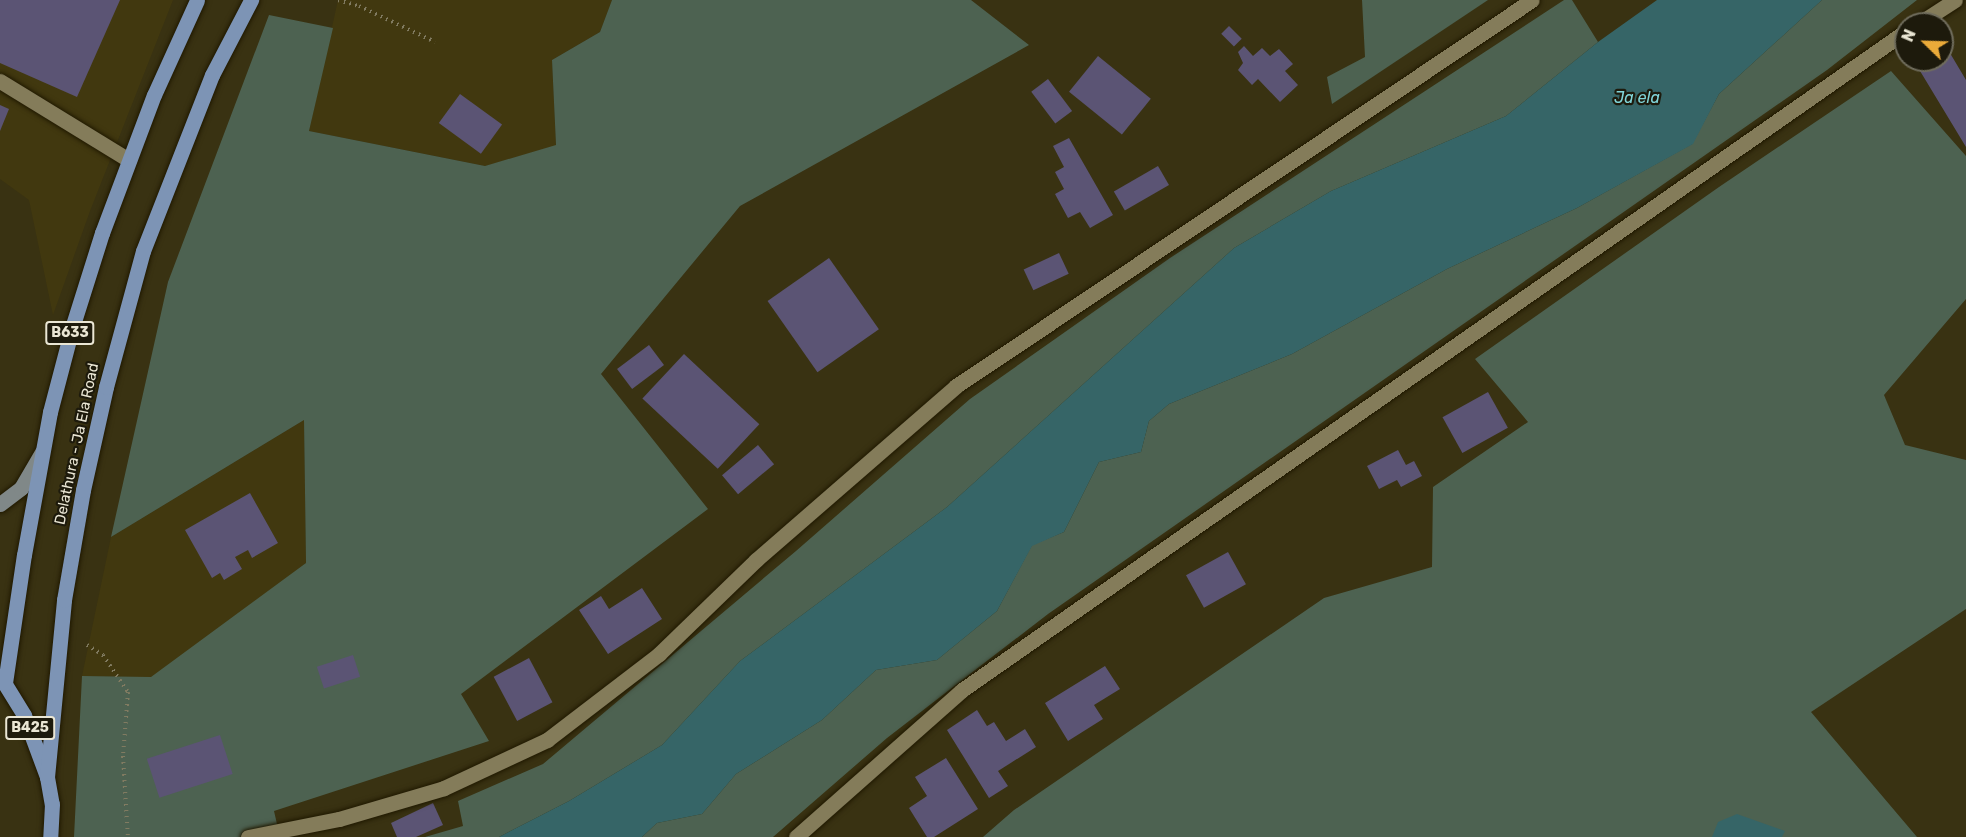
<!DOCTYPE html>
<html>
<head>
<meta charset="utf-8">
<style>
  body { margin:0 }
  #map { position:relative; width:1966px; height:837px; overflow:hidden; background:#393212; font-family:Rubik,sans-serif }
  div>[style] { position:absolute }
  .built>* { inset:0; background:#41380f }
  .green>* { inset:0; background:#4d6251 }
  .water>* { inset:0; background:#366567 }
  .building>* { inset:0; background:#5b5474; transform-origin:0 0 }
  .path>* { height:4px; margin-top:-2px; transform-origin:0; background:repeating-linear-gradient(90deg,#817b61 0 1.5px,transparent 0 6px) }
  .roads { filter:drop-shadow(0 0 2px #201900) drop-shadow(0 0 2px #201900) }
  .service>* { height:15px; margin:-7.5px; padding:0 7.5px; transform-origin:7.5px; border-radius:7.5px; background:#847c5a }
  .minor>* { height:15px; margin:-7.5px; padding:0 7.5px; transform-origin:7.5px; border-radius:7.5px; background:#847c5a }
  .secondary>* { height:15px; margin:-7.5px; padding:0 7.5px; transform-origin:7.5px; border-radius:7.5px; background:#808888 }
  .primary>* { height:15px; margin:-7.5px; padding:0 7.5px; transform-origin:7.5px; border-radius:7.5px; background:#7d94b5 }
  span { translate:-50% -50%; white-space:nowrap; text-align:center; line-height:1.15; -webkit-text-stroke:4.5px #1d1a0c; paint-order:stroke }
  .shield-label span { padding:2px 4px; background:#1d1a0c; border:2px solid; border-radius:4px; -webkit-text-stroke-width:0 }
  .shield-label { font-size:14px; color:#eae6d4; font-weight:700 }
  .street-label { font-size:15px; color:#eae6d4 }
  .water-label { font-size:16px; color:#81d5d9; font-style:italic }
  .north { position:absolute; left:1894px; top:12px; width:60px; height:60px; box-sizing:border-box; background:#1d1a0c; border:2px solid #6f6c5c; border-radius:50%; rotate:293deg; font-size:16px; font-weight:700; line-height:24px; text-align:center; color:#eae6d4 }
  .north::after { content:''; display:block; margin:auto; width:21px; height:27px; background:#eaaa39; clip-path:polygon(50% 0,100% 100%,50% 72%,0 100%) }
</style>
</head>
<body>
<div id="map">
  <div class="built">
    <i style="clip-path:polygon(0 0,173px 0,90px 211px,53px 315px,29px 200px,0 179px)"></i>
    <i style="clip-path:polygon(338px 0,612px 0,600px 32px,552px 60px,556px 146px,485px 166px,309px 131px)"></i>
    <i style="clip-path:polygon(304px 420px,306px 563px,160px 678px,82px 676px,111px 537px)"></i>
  </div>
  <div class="green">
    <i style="clip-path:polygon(612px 0,971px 0,1029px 45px,740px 206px,601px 374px,708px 509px,461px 694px,489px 741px,274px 811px,280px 837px,74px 837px,82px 676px,151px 677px,306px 563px,304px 420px,111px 537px,168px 282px,269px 15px,333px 28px,309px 131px,485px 166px,556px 145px,552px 60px,600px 32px)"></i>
    <i style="clip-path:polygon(1362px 0,1488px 0,1332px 104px,1327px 77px,1365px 57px)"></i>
    <i style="clip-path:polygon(1564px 0,1572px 0,1598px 42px,1506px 116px,1331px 191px,1234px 248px,947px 507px,740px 661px,662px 745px,569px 801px,499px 837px,425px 837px,463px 826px,458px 801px,543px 764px,796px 551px,970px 399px,1170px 258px)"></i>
    <i style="clip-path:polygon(1822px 0,1917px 0,1827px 70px,1048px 614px,887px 738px,773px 837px,642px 837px,657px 823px,702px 814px,736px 774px,822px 720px,876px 670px,937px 660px,997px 611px,1032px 545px,1064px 532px,1099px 462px,1141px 452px,1149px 421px,1169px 404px,1292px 354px,1447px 269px,1577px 208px,1692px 144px,1719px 94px)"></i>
    <i style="clip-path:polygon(1891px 71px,1966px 156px,1966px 299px,1884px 395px,1905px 445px,1966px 460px,1966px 609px,1811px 712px,1917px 837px,983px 837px,1014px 810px,1324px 598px,1432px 567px,1433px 487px,1528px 422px,1475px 359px,1719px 187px)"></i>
  </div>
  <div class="water">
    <i style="clip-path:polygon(1657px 0,1822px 0,1719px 94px,1693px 144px,1577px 208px,1447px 269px,1292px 354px,1169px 404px,1149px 421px,1141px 452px,1099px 462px,1064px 532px,1032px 546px,997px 611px,937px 660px,876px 670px,822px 720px,736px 774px,702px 814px,657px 823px,642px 837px,499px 837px,569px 801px,662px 745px,740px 661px,947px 507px,1234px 248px,1331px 191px,1506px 116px,1598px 42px)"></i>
    <i style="clip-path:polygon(1737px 814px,1785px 831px,1782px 837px,1712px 837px,1718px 822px)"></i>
  </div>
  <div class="building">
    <i style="clip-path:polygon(0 0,120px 0,77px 97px,0 63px)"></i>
    <i style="left:1229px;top:26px;width:18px;height:11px;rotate:45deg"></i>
    <i style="clip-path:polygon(1944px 43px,1966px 80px,1966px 147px,1914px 61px,1942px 60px)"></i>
    <i style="clip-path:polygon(1244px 46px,1253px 56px,1262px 48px,1270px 56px,1279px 49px,1293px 64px,1285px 71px,1298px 85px,1280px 102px,1258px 79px,1252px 85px,1238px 70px,1243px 63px,1238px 52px)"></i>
    <i style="left:1098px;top:56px;width:68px;height:46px;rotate:39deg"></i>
    <i style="left:1048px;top:79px;width:40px;height:21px;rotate:53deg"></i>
    <i style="left:460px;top:94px;width:52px;height:36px;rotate:36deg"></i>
    <i style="clip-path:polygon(0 105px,9px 109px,0 131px)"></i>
    <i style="clip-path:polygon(1069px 138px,1113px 215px,1090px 228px,1080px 212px,1068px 218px,1055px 194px,1064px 189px,1055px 172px,1064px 167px,1053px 146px)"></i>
    <i style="left:1158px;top:166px;width:22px;height:51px;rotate:60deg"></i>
    <i style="left:1059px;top:253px;width:23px;height:39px;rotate:65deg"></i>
    <i style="left:829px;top:258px;width:87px;height:75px;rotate:55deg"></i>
    <i style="left:649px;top:345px;width:25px;height:40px;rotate:53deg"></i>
    <i style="left:684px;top:354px;width:103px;height:61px;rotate:43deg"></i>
    <i style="left:1488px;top:392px;width:41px;height:52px;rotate:61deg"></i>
    <i style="left:758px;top:445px;width:25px;height:47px;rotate:50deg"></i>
    <i style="clip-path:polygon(1398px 450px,1406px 465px,1414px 461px,1422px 476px,1401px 487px,1397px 480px,1379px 489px,1367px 466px)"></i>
    <i style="clip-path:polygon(250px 493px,278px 543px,252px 558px,248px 550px,235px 557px,242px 569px,224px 580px,220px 573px,212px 578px,185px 530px)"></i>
    <i style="left:1228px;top:552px;width:37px;height:48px;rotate:61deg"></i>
    <i style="clip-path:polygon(642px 588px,662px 619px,608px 654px,579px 610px,601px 596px,609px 609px)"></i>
    <i style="left:353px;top:655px;width:23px;height:38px;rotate:72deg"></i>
    <i style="left:529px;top:658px;width:50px;height:40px;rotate:62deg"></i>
    <i style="clip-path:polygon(1105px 666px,1120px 689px,1094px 705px,1103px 719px,1068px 741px,1045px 703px)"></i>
    <i style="clip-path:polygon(977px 710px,987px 726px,994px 722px,1006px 741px,1025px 729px,1036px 747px,998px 771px,1008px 786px,989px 798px,947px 730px)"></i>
    <i style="left:220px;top:735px;width:41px;height:77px;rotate:72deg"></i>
    <i style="clip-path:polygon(946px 758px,978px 809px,934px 837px,927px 837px,909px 808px,927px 796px,915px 777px)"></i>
    <i style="clip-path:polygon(433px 803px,443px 825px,416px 837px,397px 837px,391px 823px)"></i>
  </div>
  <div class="path">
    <i style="left:338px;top:0;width:22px;rotate:16deg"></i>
    <i style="left:359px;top:6px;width:84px;rotate:25.3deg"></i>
    <i style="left:87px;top:645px;width:19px;rotate:32deg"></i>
    <i style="left:103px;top:655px;width:45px;rotate:56deg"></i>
    <i style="left:128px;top:692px;width:64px;rotate:94.5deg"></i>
    <i style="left:123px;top:756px;width:81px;rotate:86.5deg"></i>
  </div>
  <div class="roads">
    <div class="service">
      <i style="left:0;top:81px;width:151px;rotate:31.5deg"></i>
    </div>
    <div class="minor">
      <i style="left:1918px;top:24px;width:44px;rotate:-33deg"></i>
      <i style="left:248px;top:837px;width:93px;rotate:-11.2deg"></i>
      <i style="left:339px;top:819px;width:109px;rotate:-16.4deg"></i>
      <i style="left:444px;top:788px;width:114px;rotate:-25deg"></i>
      <i style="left:547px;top:740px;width:141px;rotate:-37.5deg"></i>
      <i style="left:659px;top:654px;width:135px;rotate:-44.1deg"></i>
      <i style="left:756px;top:560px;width:265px;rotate:-41deg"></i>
      <i style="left:956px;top:386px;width:693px;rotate:-33.83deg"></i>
      <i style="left:796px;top:837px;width:222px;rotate:-41.5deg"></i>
      <i style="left:962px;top:690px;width:1151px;rotate:-34.92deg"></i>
    </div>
    <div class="secondary">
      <i style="left:0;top:504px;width:26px;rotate:-37deg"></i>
      <i style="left:21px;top:488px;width:42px;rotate:-59.7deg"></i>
    </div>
    <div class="primary">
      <i style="left:0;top:676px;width:46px;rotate:58.4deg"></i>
      <i style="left:24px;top:715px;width:66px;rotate:69.6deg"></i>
      <i style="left:47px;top:777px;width:27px;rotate:80deg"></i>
      <i style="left:52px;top:804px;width:33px;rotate:93deg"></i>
      <i style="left:5px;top:683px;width:129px;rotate:-81.6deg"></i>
      <i style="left:24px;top:555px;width:145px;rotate:-79.7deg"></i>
      <i style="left:50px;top:412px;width:87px;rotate:-75.3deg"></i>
      <i style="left:72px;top:328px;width:100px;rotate:-72.5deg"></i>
      <i style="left:102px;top:233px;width:147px;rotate:-69.4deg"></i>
      <i style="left:154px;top:95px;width:104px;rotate:-65.6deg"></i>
      <i style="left:47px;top:777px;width:178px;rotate:-84.5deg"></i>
      <i style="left:64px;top:600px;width:112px;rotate:-80.2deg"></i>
      <i style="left:83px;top:490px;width:106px;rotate:-77.4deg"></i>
      <i style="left:106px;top:387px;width:141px;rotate:-74.8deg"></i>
      <i style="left:143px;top:251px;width:189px;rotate:-68.6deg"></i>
      <i style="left:212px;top:75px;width:85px;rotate:-62.5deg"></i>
    </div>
  </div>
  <div class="shield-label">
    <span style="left:70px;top:333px">B633</span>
    <span style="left:30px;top:728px">B425</span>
  </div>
  <div class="street-label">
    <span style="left:77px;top:444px;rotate:-78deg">Delathura - Ja Ela Road</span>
  </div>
  <div class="water-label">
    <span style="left:1637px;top:98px">Ja ela</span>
  </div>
  <div class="north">N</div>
</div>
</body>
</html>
